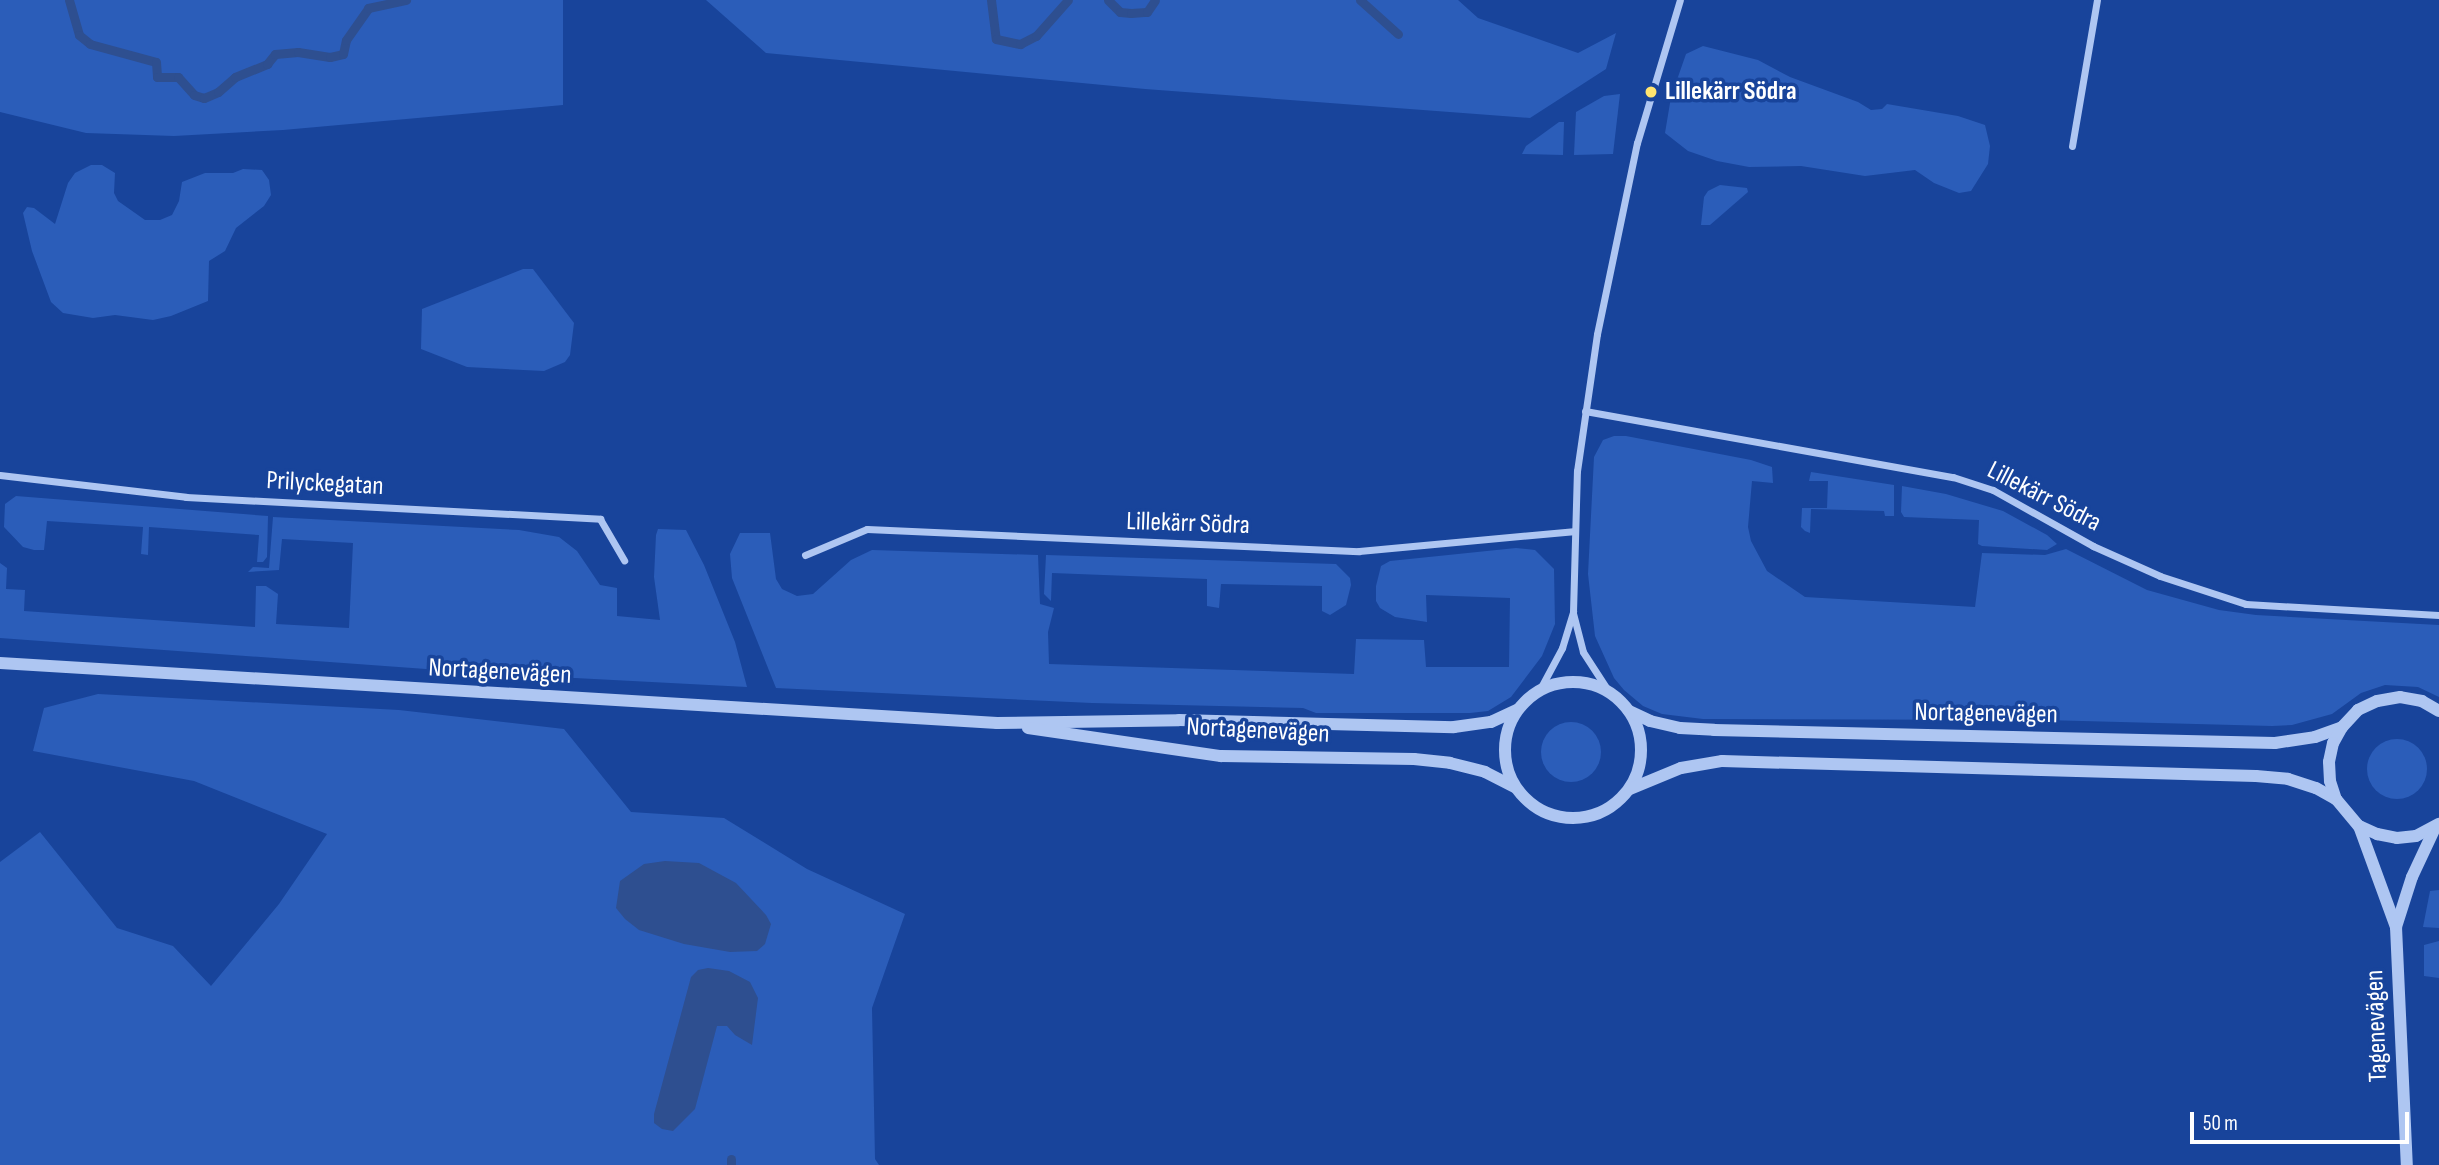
<!DOCTYPE html>
<html>
<head>
<meta charset="utf-8">
<style>
  body { margin:0 }
  #map { position:relative; width:2439px; height:1165px; overflow:hidden; background:#18449b; font-family:"Sofia Sans Condensed",sans-serif }
  div>[style] { position:absolute }
  .green>* { inset:0; background:#2b5db9 }
  .round { border-radius:50% }
  .water>* { inset:0; background:#2e4f90 }
  .stream>* { height:9px; margin:-4.5px; padding:0 4.5px; transform-origin:4.5px; border-radius:4.5px; background:#2e4f90 }
  .minor>* { height:7px; margin:-3.5px; padding:0 3.5px; transform-origin:3.5px; border-radius:3.5px; background:#aec6f2 }
  .tertiary>* { height:12px; margin:-6px; padding:0 6px; transform-origin:6px; border-radius:6px; background:#aec6f2 }
  .tertiary>.ring { margin:-6px; padding:0; box-sizing:content-box; background:none; border:12px solid #aec6f2; border-radius:50% }
  .dots>* { width:19px; height:19px; translate:-50% -50%; box-sizing:border-box; border:4px solid #18449b; border-radius:50% }
  span { translate:-50% -50%; white-space:nowrap; text-align:center; line-height:1.15; -webkit-text-stroke:7px #18449b; paint-order:stroke }
  .poi-label { font-size:26px; color:#fff; font-weight:700 }
  .left { translate:0 -50%; text-align:left }
  .street-label { font-size:26px; color:#fff }
  .scale { position:absolute; left:2190px; top:1112px; width:219px; height:32px; box-sizing:border-box; border:4px solid #fff; border-top:0; padding-left:9px; font-size:21px; line-height:24px; white-space:nowrap; color:#fff; -webkit-text-stroke:5px #18449b; paint-order:stroke }
</style>
</head>
<body>
<div id="map">
  <div class="green">
    <i style="clip-path:polygon(0 0,563px 0,563px 105px,283px 130px,174px 136px,86px 133px,0 112px)"></i>
    <i style="clip-path:polygon(706px 0,1458px 0,1478px 18px,1578px 53px,1616px 33px,1606px 69px,1530px 118px,1145px 89px,766px 53px)"></i>
    <i style="clip-path:polygon(1703px 46px,1758px 60px,1790px 77px,1858px 102px,1871px 110px,1882px 109px,1887px 104px,1958px 116px,1985px 125px,1990px 146px,1988px 164px,1971px 191px,1959px 193px,1934px 183px,1915px 170px,1865px 176px,1801px 166px,1749px 167px,1717px 161px,1688px 151px,1665px 133px,1671px 97px,1686px 54px)"></i>
    <i style="clip-path:polygon(1620px 94px,1613px 154px,1574px 155px,1576px 112px,1604px 96px)"></i>
    <i style="clip-path:polygon(1559px 122px,1564px 122px,1563px 155px,1522px 154px,1526px 146px)"></i>
    <i style="clip-path:polygon(91px 165px,102px 165px,115px 173px,114px 193px,118px 201px,145px 220px,160px 220px,172px 215px,179px 201px,182px 182px,205px 173px,233px 173px,243px 169px,262px 170px,269px 180px,271px 195px,264px 206px,236px 228px,225px 251px,209px 261px,208px 301px,171px 316px,153px 320px,115px 315px,93px 318px,63px 313px,51px 302px,32px 251px,23px 213px,27px 207px,34px 208px,55px 224px,68px 183px,75px 173px)"></i>
    <i style="clip-path:polygon(1720px 185px,1747px 188px,1748px 192px,1710px 225px,1701px 225px,1704px 197px,1708px 191px)"></i>
    <i style="clip-path:polygon(523px 269px,533px 269px,574px 323px,570px 355px,565px 362px,544px 371px,467px 367px,421px 349px,422px 309px)"></i>
    <i style="clip-path:polygon(1614px 436px,1626px 436px,1751px 460px,1772px 467px,1773px 483px,1752px 481px,1748px 527px,1751px 541px,1767px 571px,1805px 597px,1975px 607px,1982px 553px,2045px 555px,2066px 549px,2147px 590px,2219px 610px,2256px 615px,2439px 625px,2439px 697px,2418px 687px,2385px 685px,2361px 693px,2332px 714px,2292px 725px,2272px 726px,2044px 720px,1703px 719px,1662px 714px,1643px 706px,1624px 690px,1614px 678px,1595px 636px,1588px 574px,1594px 457px,1603px 440px)"></i>
    <i style="clip-path:polygon(1811px 472px,1894px 485px,1894px 516px,1885px 516px,1884px 511px,1811px 509px,1810px 533px,1805px 531px,1801px 527px,1802px 508px,1827px 508px,1828px 481px,1809px 481px)"></i>
    <i style="clip-path:polygon(1902px 486px,1946px 494px,2003px 511px,2047px 535px,2057px 544px,2047px 550px,1982px 546px,1978px 544px,1979px 520px,1904px 517px,1901px 512px)"></i>
    <i style="clip-path:polygon(16px 496px,268px 516px,267px 557px,263px 562px,257px 562px,259px 535px,149px 527px,148px 555px,141px 554px,143px 527px,47px 521px,44px 550px,34px 550px,23px 547px,4px 527px,5px 504px)"></i>
    <i style="clip-path:polygon(273px 517px,519px 530px,559px 537px,577px 551px,600px 585px,617px 588px,617px 616px,660px 620px,654px 577px,656px 535px,658px 529px,686px 530px,704px 565px,735px 642px,747px 687px,481px 673px,0 638px,0 563px,7px 568px,6px 589px,25px 590px,24px 611px,255px 627px,256px 586px,266px 586px,278px 594px,276px 624px,349px 628px,353px 543px,282px 539px,279px 570px,248px 572px,253px 567px,269px 568px)"></i>
    <i style="clip-path:polygon(740px 533px,770px 533px,776px 579px,782px 589px,797px 596px,813px 594px,851px 560px,872px 550px,1038px 555px,1040px 604px,1054px 608px,1048px 632px,1049px 664px,1354px 674px,1356px 639px,1424px 640px,1426px 667px,1509px 667px,1510px 598px,1426px 595px,1427px 622px,1395px 617px,1380px 608px,1376px 601px,1376px 586px,1381px 566px,1390px 561px,1516px 548px,1535px 550px,1554px 569px,1555px 624px,1542px 656px,1511px 697px,1488px 711px,1470px 713px,1316px 713px,1303px 708px,1092px 703px,776px 688px,732px 578px,730px 554px)"></i>
    <i style="clip-path:polygon(1046px 555px,1336px 564px,1350px 578px,1351px 585px,1346px 605px,1330px 615px,1322px 611px,1322px 586px,1221px 584px,1219px 608px,1207px 606px,1207px 579px,1052px 573px,1051px 601px,1044px 594px)"></i>
    <i style="clip-path:polygon(98px 694px,399px 710px,564px 729px,631px 812px,724px 818px,807px 869px,905px 914px,872px 1008px,875px 1159px,879px 1165px,0 1165px,0 862px,40px 832px,117px 928px,173px 946px,211px 986px,279px 904px,327px 834px,194px 781px,33px 751px,44px 708px)"></i>
    <i class="round" style="left:1541px;top:722px;width:60px;height:60px"></i>
    <i class="round" style="left:2367px;top:739px;width:60px;height:60px"></i>
    <i style="clip-path:polygon(2439px 890px,2439px 928px,2423px 927px,2430px 891px)"></i>
    <i style="clip-path:polygon(2439px 941px,2439px 978px,2424px 976px,2424px 945px)"></i>
  </div>
  <div class="water">
    <i style="clip-path:polygon(665px 861px,699px 863px,736px 883px,766px 915px,771px 924px,765px 944px,757px 951px,730px 952px,684px 944px,639px 930px,625px 919px,616px 908px,620px 881px,644px 864px)"></i>
    <i style="clip-path:polygon(708px 968px,729px 971px,750px 982px,758px 998px,752px 1045px,735px 1035px,727px 1026px,717px 1026px,695px 1109px,673px 1131px,662px 1129px,654px 1123px,654px 1114px,691px 977px,698px 970px)"></i>
  </div>
  <div class="stream">
    <i style="left:69px;top:0;width:36px;rotate:74deg"></i>
    <i style="left:79px;top:35px;width:14px;rotate:39deg"></i>
    <i style="left:90px;top:44px;width:68px;rotate:15.3deg"></i>
    <i style="left:156px;top:62px;width:15px;rotate:86deg"></i>
    <i style="left:157px;top:77px;width:21px"></i>
    <i style="left:178px;top:77px;width:24px;rotate:48deg"></i>
    <i style="left:194px;top:95px;width:10px;rotate:17deg"></i>
    <i style="left:204px;top:98px;width:15px;rotate:-23deg"></i>
    <i style="left:218px;top:92px;width:23px;rotate:-41deg"></i>
    <i style="left:235px;top:77px;width:35px;rotate:-22deg"></i>
    <i style="left:267px;top:64px;width:13px;rotate:-51deg"></i>
    <i style="left:275px;top:54px;width:23px;rotate:-5deg"></i>
    <i style="left:298px;top:52px;width:32px;rotate:9deg"></i>
    <i style="left:330px;top:57px;width:13px;rotate:-13deg"></i>
    <i style="left:343px;top:54px;width:14px;rotate:-78deg"></i>
    <i style="left:346px;top:40px;width:39px;rotate:-55deg"></i>
    <i style="left:368px;top:8px;width:39px;rotate:-12deg"></i>
    <i style="left:991px;top:0;width:39px;rotate:83deg"></i>
    <i style="left:996px;top:39px;width:25px;rotate:12deg"></i>
    <i style="left:1020px;top:44px;width:18px;rotate:-27deg"></i>
    <i style="left:1036px;top:36px;width:48px;rotate:-48.4deg"></i>
    <i style="left:1108px;top:0;width:17px;rotate:45deg"></i>
    <i style="left:1120px;top:12px;width:11px;rotate:5deg"></i>
    <i style="left:1131px;top:13px;width:16px;rotate:-4deg"></i>
    <i style="left:1147px;top:12px;width:14px;rotate:-56deg"></i>
    <i style="left:1360px;top:0;width:51px;rotate:41.8deg"></i>
    <i style="left:731px;top:1159px;width:6px;rotate:90deg"></i>
  </div>
  <div class="minor">
    <i style="left:2072px;top:146px;width:148px;rotate:-80.3deg"></i>
    <i style="left:1585px;top:411px;width:374px;rotate:10.2deg"></i>
    <i style="left:1953px;top:477px;width:42px;rotate:18deg"></i>
    <i style="left:1993px;top:490px;width:115px;rotate:29.2deg"></i>
    <i style="left:2093px;top:546px;width:73px;rotate:24.1deg"></i>
    <i style="left:2160px;top:576px;width:90px;rotate:18deg"></i>
    <i style="left:2246px;top:604px;width:193px;rotate:3.3deg"></i>
    <i style="left:0;top:475px;width:187px;rotate:6.7deg"></i>
    <i style="left:186px;top:497px;width:415px;rotate:3deg"></i>
    <i style="left:600px;top:519px;width:48px;rotate:59.7deg"></i>
    <i style="left:805px;top:555px;width:67px;rotate:-22.8deg"></i>
    <i style="left:867px;top:529px;width:492px;rotate:2.6deg"></i>
    <i style="left:1359px;top:551px;width:215px;rotate:-5.3deg"></i>
    <i style="left:1573px;top:613px;width:40px;rotate:75.6deg"></i>
    <i style="left:1583px;top:652px;width:48px;rotate:57deg"></i>
    <i style="left:1539px;top:691px;width:49px;rotate:-61.9deg"></i>
    <i style="left:1562px;top:648px;width:38px;rotate:-73deg"></i>
    <i style="left:1573px;top:612px;width:141px;rotate:-88.4deg"></i>
    <i style="left:1577px;top:471px;width:138px;rotate:-81.7deg"></i>
    <i style="left:1597px;top:334px;width:195px;rotate:-78.2deg"></i>
    <i style="left:1637px;top:143px;width:149px;rotate:-73.3deg"></i>
  </div>
  <div class="tertiary">
    <i style="left:0;top:663px;width:999px;rotate:3.44deg"></i>
    <i style="left:997px;top:723px;width:182px;rotate:-0.9deg"></i>
    <i style="left:1179px;top:720px;width:275px;rotate:1.5deg"></i>
    <i style="left:1454px;top:727px;width:37px;rotate:-8deg"></i>
    <i style="left:1491px;top:722px;width:29px;rotate:-25deg"></i>
    <i class="ring" style="left:1505px;top:682px;width:124px;height:124px"></i>
    <i style="left:1629px;top:711px;width:23px;rotate:25deg"></i>
    <i style="left:1650px;top:721px;width:31px;rotate:13deg"></i>
    <i style="left:1680px;top:728px;width:34px;rotate:3deg"></i>
    <i style="left:1714px;top:730px;width:561px;rotate:1.33deg"></i>
    <i style="left:2275px;top:743px;width:40px;rotate:-8.5deg"></i>
    <i style="left:2315px;top:737px;width:29px;rotate:-20deg"></i>
    <i style="left:2439px;top:711px;width:20px;rotate:-150deg"></i>
    <i style="left:2422px;top:701px;width:22px;rotate:-170deg"></i>
    <i style="left:2400px;top:697px;width:23px;rotate:170deg"></i>
    <i style="left:2377px;top:701px;width:21px;rotate:155deg"></i>
    <i style="left:2358px;top:710px;width:23px;rotate:133deg"></i>
    <i style="left:2342px;top:727px;width:18px;rotate:119deg"></i>
    <i style="left:2333px;top:743px;width:19px;rotate:102deg"></i>
    <i style="left:2329px;top:762px;width:19px;rotate:87deg"></i>
    <i style="left:2330px;top:781px;width:19px;rotate:72deg"></i>
    <i style="left:2336px;top:799px;width:35px;rotate:50deg"></i>
    <i style="left:2359px;top:826px;width:20px;rotate:24deg"></i>
    <i style="left:2377px;top:834px;width:20px;rotate:11deg"></i>
    <i style="left:2397px;top:838px;width:19px;rotate:-6deg"></i>
    <i style="left:2416px;top:836px;width:26px;rotate:-28deg"></i>
    <i style="left:1028px;top:728px;width:195px;rotate:8.3deg"></i>
    <i style="left:1221px;top:756px;width:193px;rotate:0.9deg"></i>
    <i style="left:1414px;top:759px;width:36px;rotate:6deg"></i>
    <i style="left:1450px;top:763px;width:36px;rotate:14deg"></i>
    <i style="left:1485px;top:772px;width:33px;rotate:27deg"></i>
    <i style="left:1630px;top:789px;width:55px;rotate:-22.4deg"></i>
    <i style="left:1681px;top:768px;width:42px;rotate:-9.7deg"></i>
    <i style="left:1722px;top:761px;width:534px;rotate:1.61deg"></i>
    <i style="left:2256px;top:776px;width:32px;rotate:5deg"></i>
    <i style="left:2288px;top:779px;width:29px;rotate:18deg"></i>
    <i style="left:2316px;top:788px;width:23px;rotate:29deg"></i>
    <i style="left:2359px;top:826px;width:108px;rotate:69.9deg"></i>
    <i style="left:2396px;top:927px;width:238px;rotate:87.4deg"></i>
    <i style="left:2396px;top:927px;width:52px;rotate:-72.3deg"></i>
    <i style="left:2412px;top:877px;width:54px;rotate:-64.9deg"></i>
  </div>
  <div class="dots">
    <i style="left:1651px;top:92px;background:#ffe46f"></i>
  </div>
  <div class="poi-label">
    <span class="left" style="left:1665px;top:92px">Lillekärr Södra</span>
  </div>
  <div class="street-label">
    <span style="left:325px;top:484px;rotate:3deg">Prilyckegatan</span>
    <span style="left:2044px;top:497px;rotate:27deg">Lillekärr Södra</span>
    <span style="left:1188px;top:524px;rotate:2deg">Lillekärr Södra</span>
    <span style="left:500px;top:672px;rotate:3deg">Nortagenevägen</span>
    <span style="left:1986px;top:714px;rotate:1deg">Nortagenevägen</span>
    <span style="left:1258px;top:731px;rotate:3deg">Nortagenevägen</span>
    <span style="left:2377px;top:1026px;rotate:-92deg">Tagenevägen</span>
  </div>
  <div class="scale">50 m</div>
</div>
</body>
</html>
